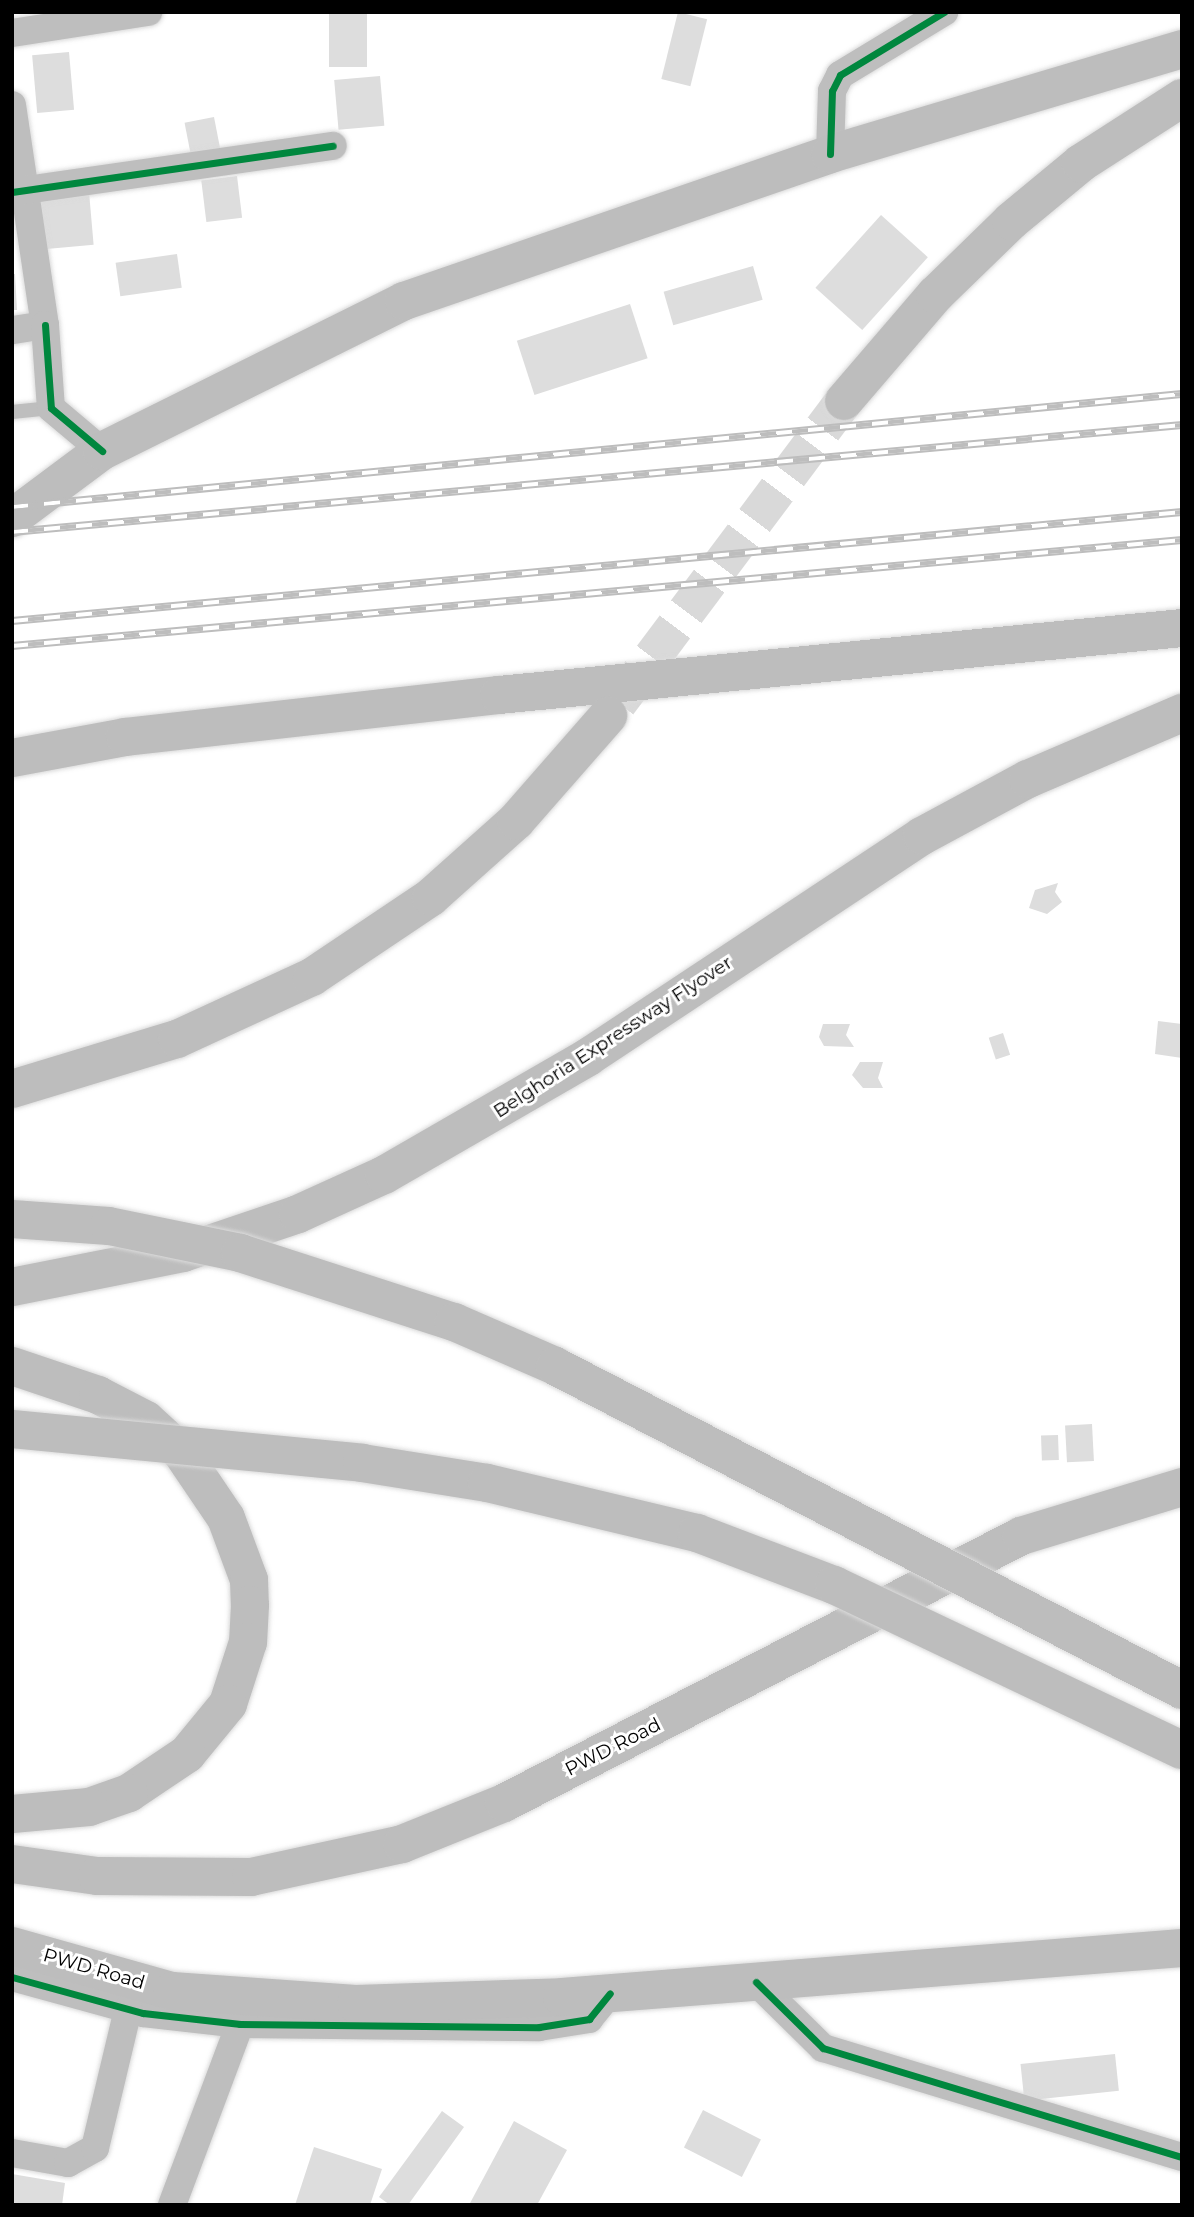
<!DOCTYPE html>
<html>
<head>
<meta charset="utf-8">
<style>
  body { margin:0 }
  #map { position:relative; width:1194px; height:2217px; overflow:hidden; background:#fff; font-family:Montserrat,sans-serif }
  div>[style] { position:absolute }
  .building>* { inset:0; background:#ddd; transform-origin:0 0 }
  .highway-tunnel>* { height:38px; margin-top:-19px; transform-origin:0; background:repeating-linear-gradient(90deg,#d9d9d9 0 38px,transparent 0 57px) }
  .roads { filter:drop-shadow(0 0 2px #dbdbdb) drop-shadow(0 0 2px #dbdbdb) }
  .lane>* { height:14px; margin:-7px; padding:0 7px; transform-origin:7px; border-radius:7px; background:#bebebe }
  .street>* { height:28px; margin:-14px; padding:0 14px; transform-origin:14px; border-radius:14px; background:#bebebe }
  .primary>* { height:38px; margin:-19px; padding:0 19px; transform-origin:19px; border-radius:19px; background:#bdbdbd }
  .highway>* { height:38px; margin:-19px; padding:0 19px; transform-origin:19px; border-radius:19px; background:#bdbdbd }
  .rail>* { height:8px; margin-top:-4px; transform-origin:0; background:repeating-linear-gradient(90deg,#fff 0 16px,#bdbdbd 0 32px); box-sizing:border-box; border-block:2px solid #bdbdbd }
  .bridges { filter:drop-shadow(0 0 2px #dbdbdb) drop-shadow(0 0 2px #dbdbdb) }
  .highway-bridge>* { height:38px; margin:-19px; padding:0 19px; transform-origin:19px; border-radius:19px; background:#bdbdbd }
  .cycleway>* { height:7px; margin:-3.5px; padding:0 3.5px; transform-origin:3.5px; border-radius:3.5px; background:#00873e }
  span { translate:-50% -50%; white-space:nowrap; text-align:center; line-height:1.15; -webkit-text-stroke:6px #fff; paint-order:stroke }
  .street-label { font-size:19px; color:#000 }
  .frame { position:absolute; inset:0; border:14px solid #000; pointer-events:none }
</style>
</head>
<body>
<div id="map">
  <div class="building">
    <i style="left:329px;top:12px;width:38px;height:55px"></i>
    <i style="left:678px;top:12px;width:30px;height:69px;rotate:14deg"></i>
    <i style="left:69px;top:52px;width:58px;height:37px;rotate:85deg"></i>
    <i style="left:380px;top:76px;width:50px;height:46px;rotate:85deg"></i>
    <i style="left:214px;top:117px;width:36px;height:30px;rotate:79deg"></i>
    <i style="left:237px;top:176px;width:42px;height:36px;rotate:83deg"></i>
    <i style="left:89px;top:192px;width:53px;height:50px;rotate:85deg"></i>
    <i style="left:881px;top:215px;width:63px;height:98px;rotate:42deg"></i>
    <i style="left:177px;top:254px;width:34px;height:62px;rotate:82deg"></i>
    <i style="left:753px;top:266px;width:35px;height:93px;rotate:74deg"></i>
    <i style="clip-path:polygon(12px 274px,15px 274px,17px 310px,12px 310px)"></i>
    <i style="left:630px;top:304px;width:57px;height:119px;rotate:72deg"></i>
    <i style="clip-path:polygon(1058px 883px,1055px 892px,1062px 902px,1047px 914px,1029px 908px,1035px 890px)"></i>
    <i style="clip-path:polygon(1158px 1021px,1182px 1024px,1182px 1058px,1155px 1054px)"></i>
    <i style="clip-path:polygon(823px 1024px,850px 1024px,846px 1035px,854px 1047px,824px 1046px,819px 1037px)"></i>
    <i style="left:1003px;top:1033px;width:23px;height:15px;rotate:72deg"></i>
    <i style="clip-path:polygon(860px 1062px,883px 1062px,878px 1078px,883px 1088px,863px 1088px,852px 1075px)"></i>
    <i style="left:1092px;top:1424px;width:37px;height:27px;rotate:87deg"></i>
    <i style="left:1058px;top:1435px;width:25px;height:17px;rotate:88deg"></i>
    <i style="left:1115px;top:2054px;width:37px;height:95px;rotate:84deg"></i>
    <i style="left:703px;top:2110px;width:65px;height:42px;rotate:27deg"></i>
    <i style="clip-path:polygon(442px 2111px,464px 2127px,408px 2205px,390px 2205px,379px 2197px)"></i>
    <i style="clip-path:polygon(514px 2121px,567px 2150px,537px 2205px,469px 2205px)"></i>
    <i style="clip-path:polygon(314px 2147px,382px 2169px,370px 2205px,295px 2205px)"></i>
    <i style="clip-path:polygon(12px 2174px,65px 2183px,62px 2205px,12px 2205px)"></i>
  </div>
  <div class="highway-tunnel">
    <i style="left:618px;top:703px;width:377px;rotate:-53.2deg"></i>
  </div>
  <div class="roads">
    <div class="lane">
      <i style="left:12px;top:412px;width:39px;rotate:-6deg"></i>
    </div>
    <div class="street">
      <i style="left:12px;top:33px;width:138px;rotate:-8.8deg"></i>
      <i style="left:12px;top:105px;width:222px;rotate:81.5deg"></i>
      <i style="left:45px;top:325px;width:33px;rotate:171deg"></i>
      <i style="left:830px;top:154px;width:63px;rotate:-88.2deg"></i>
      <i style="left:832px;top:91px;width:18px;rotate:-63deg"></i>
      <i style="left:840px;top:75px;width:122px;rotate:-31.2deg"></i>
      <i style="left:12px;top:192px;width:324px;rotate:-8.2deg"></i>
      <i style="left:45px;top:325px;width:83px;rotate:85.9deg"></i>
      <i style="left:51px;top:408px;width:67px;rotate:40.1deg"></i>
      <i style="left:12px;top:1977px;width:136px;rotate:15.4deg"></i>
      <i style="left:143px;top:2013px;width:98px;rotate:6.5deg"></i>
      <i style="left:240px;top:2024px;width:299px;rotate:0.6deg"></i>
      <i style="left:539px;top:2027px;width:51px;rotate:-9.1deg"></i>
      <i style="left:589px;top:2019px;width:33px;rotate:-51deg"></i>
      <i style="left:756px;top:1982px;width:94px;rotate:44.6deg"></i>
      <i style="left:823px;top:2048px;width:375px;rotate:16.9deg"></i>
      <i style="left:12px;top:2153px;width:57px;rotate:10.1deg"></i>
      <i style="left:68px;top:2163px;width:31px;rotate:-29deg"></i>
      <i style="left:95px;top:2148px;width:143px;rotate:-76.6deg"></i>
      <i style="left:172px;top:2205px;width:210px;rotate:-69.4deg"></i>
    </div>
    <div class="primary">
      <i style="left:12px;top:1864px;width:86px;rotate:8deg"></i>
      <i style="left:97px;top:1876px;width:154px;rotate:0.4deg"></i>
      <i style="left:251px;top:1877px;width:155px;rotate:-12.3deg"></i>
      <i style="left:402px;top:1844px;width:110px;rotate:-21.9deg"></i>
      <i style="left:504px;top:1803px;width:582px;rotate:-27.31deg"></i>
      <i style="left:1021px;top:1536px;width:168px;rotate:-16.9deg"></i>
      <i style="left:12px;top:1946px;width:166px;rotate:15.7deg"></i>
      <i style="left:172px;top:1991px;width:184px;rotate:4deg"></i>
      <i style="left:356px;top:2004px;width:206px;rotate:-1.9deg"></i>
      <i style="left:562px;top:1997px;width:622px;rotate:-4.52deg"></i>
    </div>
    <div class="highway">
      <i style="left:844px;top:401px;width:140px;rotate:-49.4deg"></i>
      <i style="left:935px;top:295px;width:106px;rotate:-44.2deg"></i>
      <i style="left:1011px;top:221px;width:91px;rotate:-39.6deg"></i>
      <i style="left:1081px;top:163px;width:120px;rotate:-32.8deg"></i>
      <i style="left:12px;top:518px;width:112px;rotate:-36.7deg"></i>
      <i style="left:102px;top:451px;width:337px;rotate:-26.4deg"></i>
      <i style="left:404px;top:301px;width:451px;rotate:-19deg"></i>
      <i style="left:830px;top:154px;width:367px;rotate:-16.6deg"></i>
      <i style="left:12px;top:758px;width:115px;rotate:-10.5deg"></i>
      <i style="left:125px;top:737px;width:376px;rotate:-6.4deg"></i>
      <i style="left:499px;top:695px;width:686px;rotate:-5.6deg"></i>
      <i style="left:12px;top:1089px;width:172px;rotate:-16.9deg"></i>
      <i style="left:177px;top:1039px;width:149px;rotate:-24.7deg"></i>
      <i style="left:312px;top:977px;width:143px;rotate:-33.9deg"></i>
      <i style="left:431px;top:897px;width:114px;rotate:-41.8deg"></i>
      <i style="left:516px;top:821px;width:140px;rotate:-48.8deg"></i>
      <i style="left:12px;top:1287px;width:174px;rotate:-11.2deg"></i>
      <i style="left:183px;top:1253px;width:121px;rotate:-18.7deg"></i>
      <i style="left:298px;top:1214px;width:94px;rotate:-24.4deg"></i>
      <i style="left:384px;top:1175px;width:236px;rotate:-30deg"></i>
      <i style="left:588px;top:1057px;width:400px;rotate:-33.5deg"></i>
      <i style="left:922px;top:836px;width:120px;rotate:-28.3deg"></i>
      <i style="left:1028px;top:779px;width:168px;rotate:-23.2deg"></i>
      <i style="left:12px;top:1366px;width:91px;rotate:18.6deg"></i>
      <i style="left:98px;top:1395px;width:54px;rotate:27.5deg"></i>
      <i style="left:146px;top:1420px;width:49px;rotate:42.5deg"></i>
      <i style="left:182px;top:1453px;width:78px;rotate:55.9deg"></i>
      <i style="left:226px;top:1518px;width:66px;rotate:69.6deg"></i>
      <i style="left:249px;top:1580px;width:25px;rotate:88deg"></i>
      <i style="left:250px;top:1605px;width:37px;rotate:93deg"></i>
      <i style="left:248px;top:1642px;width:65px;rotate:107.9deg"></i>
      <i style="left:228px;top:1704px;width:65px;rotate:129.4deg"></i>
      <i style="left:187px;top:1754px;width:70px;rotate:146.1deg"></i>
      <i style="left:129px;top:1793px;width:42px;rotate:160.7deg"></i>
      <i style="left:89px;top:1807px;width:77px;rotate:174.8deg"></i>
    </div>
  </div>
  <div class="rail">
    <i style="left:12px;top:507px;width:1175px;rotate:-5.52deg"></i>
    <i style="left:12px;top:532px;width:1175px;rotate:-5.23deg"></i>
    <i style="left:12px;top:621px;width:1175px;rotate:-5.32deg"></i>
    <i style="left:12px;top:646px;width:1175px;rotate:-5.18deg"></i>
  </div>
  <div class="bridges">
    <div class="highway-bridge">
      <i style="left:12px;top:1219px;width:97px;rotate:4.1deg"></i>
      <i style="left:109px;top:1226px;width:134px;rotate:11.6deg"></i>
      <i style="left:240px;top:1253px;width:225px;rotate:17.9deg"></i>
      <i style="left:454px;top:1322px;width:110px;rotate:23.5deg"></i>
      <i style="left:555px;top:1366px;width:706px;rotate:27.33deg"></i>
      <i style="left:12px;top:1429px;width:352px;rotate:5.5deg"></i>
      <i style="left:362px;top:1463px;width:127px;rotate:9.1deg"></i>
      <i style="left:487px;top:1483px;width:216px;rotate:13.4deg"></i>
      <i style="left:697px;top:1533px;width:147px;rotate:20.8deg"></i>
      <i style="left:834px;top:1585px;width:385px;rotate:25.4deg"></i>
    </div>
  </div>
  <div class="cycleway">
    <i style="left:830px;top:154px;width:63px;rotate:-88.2deg"></i>
    <i style="left:832px;top:91px;width:18px;rotate:-63deg"></i>
    <i style="left:840px;top:75px;width:122px;rotate:-31.2deg"></i>
    <i style="left:12px;top:192px;width:324px;rotate:-8.2deg"></i>
    <i style="left:45px;top:325px;width:83px;rotate:85.9deg"></i>
    <i style="left:51px;top:408px;width:67px;rotate:40.1deg"></i>
    <i style="left:12px;top:1977px;width:136px;rotate:15.4deg"></i>
    <i style="left:143px;top:2013px;width:98px;rotate:6.5deg"></i>
    <i style="left:240px;top:2024px;width:299px;rotate:0.6deg"></i>
    <i style="left:539px;top:2027px;width:51px;rotate:-9.1deg"></i>
    <i style="left:589px;top:2019px;width:33px;rotate:-51deg"></i>
    <i style="left:756px;top:1982px;width:94px;rotate:44.6deg"></i>
    <i style="left:823px;top:2048px;width:375px;rotate:16.9deg"></i>
  </div>
  <div class="street-label">
    <span style="left:613px;top:1037px;rotate:-33deg">Belghoria Expressway Flyover</span>
    <span style="left:613px;top:1747px;rotate:-27deg">PWD Road</span>
    <span style="left:94px;top:1969px;rotate:16deg">PWD Road</span>
  </div>
  <div class="frame"></div>
</div>
</body>
</html>
